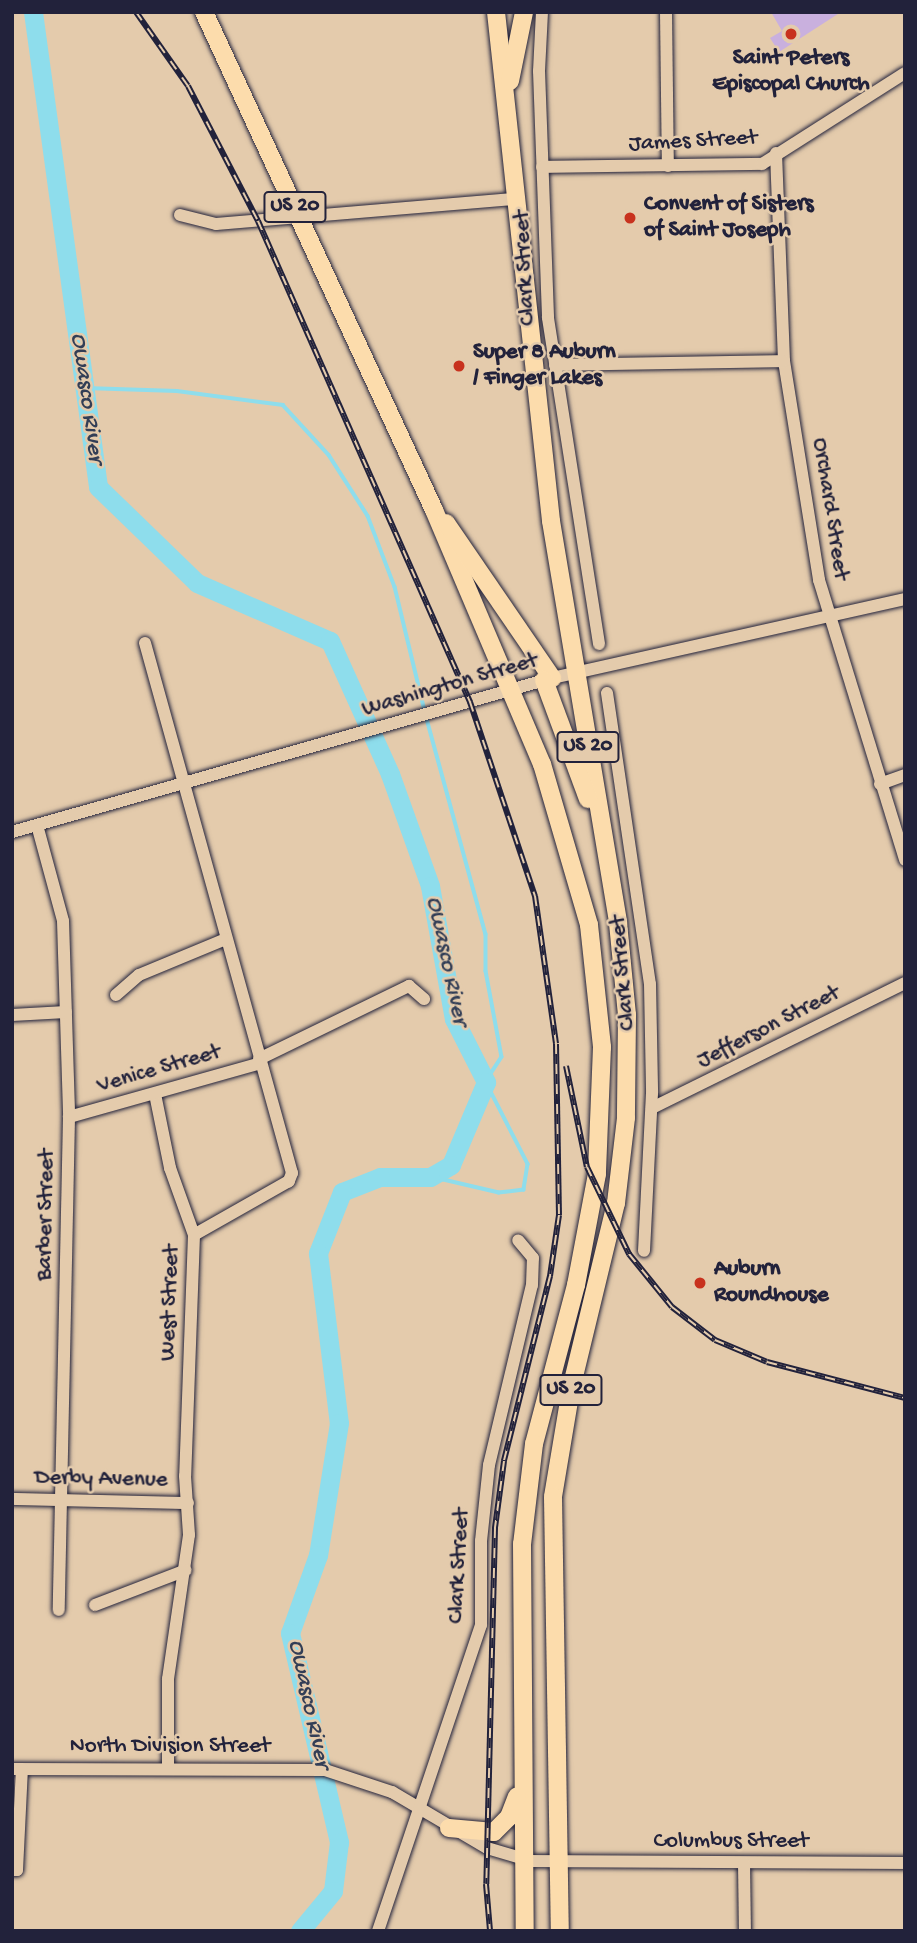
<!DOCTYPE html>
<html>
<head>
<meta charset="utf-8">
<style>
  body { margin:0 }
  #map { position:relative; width:917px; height:1943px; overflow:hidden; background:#e4cbac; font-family:"Gochi Hand",sans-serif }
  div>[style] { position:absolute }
  .stream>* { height:3.5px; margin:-1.75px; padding:0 1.75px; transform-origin:1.75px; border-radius:1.75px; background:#8eddec }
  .river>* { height:19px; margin:-9.5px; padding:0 9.5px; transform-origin:9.5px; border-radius:9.5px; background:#8eddec }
  .building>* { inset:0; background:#c9b0de }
  .roads { filter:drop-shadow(0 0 2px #22223b) drop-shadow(0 0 2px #22223b) }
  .minor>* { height:12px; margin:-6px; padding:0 6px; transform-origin:6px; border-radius:6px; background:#e4cbac }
  .highway>* { height:18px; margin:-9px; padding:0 9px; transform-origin:9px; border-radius:9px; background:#fcdcac }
  .rail>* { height:6px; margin-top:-3px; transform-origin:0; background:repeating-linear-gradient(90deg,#e4cbac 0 10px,#22223b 0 20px); box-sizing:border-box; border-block:2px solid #22223b }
  .dots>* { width:19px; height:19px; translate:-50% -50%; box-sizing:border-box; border:4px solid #e4cbac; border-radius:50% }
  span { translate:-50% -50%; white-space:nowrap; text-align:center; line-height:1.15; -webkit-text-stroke:5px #e4cbac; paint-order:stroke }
  .shield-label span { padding:2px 5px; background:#e4cbac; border:2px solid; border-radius:5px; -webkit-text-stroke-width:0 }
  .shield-label { font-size:21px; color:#22223b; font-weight:700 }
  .poi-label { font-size:23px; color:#22223b; font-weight:700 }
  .left { translate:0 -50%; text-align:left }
  .street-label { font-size:23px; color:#22223b }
  .water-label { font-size:24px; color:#323e56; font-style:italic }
  .frame { position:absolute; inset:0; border:14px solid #22223b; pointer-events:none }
</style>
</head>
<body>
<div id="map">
  <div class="stream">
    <i style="left:85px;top:388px;width:92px;rotate:1.9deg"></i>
    <i style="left:177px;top:391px;width:107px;rotate:7.5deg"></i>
    <i style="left:283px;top:405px;width:68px;rotate:47.4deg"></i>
    <i style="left:329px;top:455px;width:72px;rotate:57.4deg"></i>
    <i style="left:368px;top:516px;width:76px;rotate:69.2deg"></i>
    <i style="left:395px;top:587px;width:128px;rotate:76.4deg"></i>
    <i style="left:427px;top:719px;width:223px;rotate:74.7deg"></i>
    <i style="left:486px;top:934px;width:37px;rotate:90deg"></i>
    <i style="left:486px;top:971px;width:87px;rotate:79.5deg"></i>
    <i style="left:502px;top:1057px;width:30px;rotate:123deg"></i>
    <i style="left:486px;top:1082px;width:92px;rotate:62.9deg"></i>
    <i style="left:528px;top:1164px;width:26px;rotate:99deg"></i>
    <i style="left:524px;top:1190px;width:25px;rotate:173deg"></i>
    <i style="left:499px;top:1193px;width:71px;rotate:-166.9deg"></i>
  </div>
  <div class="river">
    <i style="left:33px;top:12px;width:479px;rotate:82.2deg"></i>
    <i style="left:98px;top:487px;width:138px;rotate:44.1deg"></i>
    <i style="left:197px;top:583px;width:145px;rotate:23.6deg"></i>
    <i style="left:330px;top:641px;width:146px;rotate:65.7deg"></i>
    <i style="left:390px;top:774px;width:119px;rotate:70.3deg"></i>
    <i style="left:430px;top:886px;width:135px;rotate:79.8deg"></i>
    <i style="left:454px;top:1019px;width:71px;rotate:63.1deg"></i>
    <i style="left:486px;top:1082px;width:90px;rotate:112.9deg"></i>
    <i style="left:451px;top:1165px;width:24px;rotate:150deg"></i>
    <i style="left:430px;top:1177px;width:50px;rotate:180deg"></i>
    <i style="left:380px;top:1177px;width:41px;rotate:158.5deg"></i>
    <i style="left:342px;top:1192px;width:66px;rotate:111.5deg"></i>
    <i style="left:318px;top:1253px;width:171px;rotate:83deg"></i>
    <i style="left:339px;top:1423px;width:134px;rotate:99deg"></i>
    <i style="left:318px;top:1555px;width:83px;rotate:109.7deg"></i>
    <i style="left:290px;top:1633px;width:215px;rotate:76.8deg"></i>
    <i style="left:339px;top:1842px;width:49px;rotate:97deg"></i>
    <i style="left:333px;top:1891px;width:52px;rotate:129.5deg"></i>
  </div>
  <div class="building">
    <i style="clip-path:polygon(771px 12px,841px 12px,779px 52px,770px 38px,782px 31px)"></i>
  </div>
  <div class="roads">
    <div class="minor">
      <i style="left:542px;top:12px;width:59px;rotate:92.9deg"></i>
      <i style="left:539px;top:71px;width:247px;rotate:87.9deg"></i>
      <i style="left:548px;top:318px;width:330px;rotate:81.1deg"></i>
      <i style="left:666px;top:12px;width:154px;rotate:89.3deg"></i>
      <i style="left:776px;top:153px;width:208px;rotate:87.8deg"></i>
      <i style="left:784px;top:361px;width:222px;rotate:80.9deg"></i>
      <i style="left:819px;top:580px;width:293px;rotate:72.9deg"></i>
      <i style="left:542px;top:167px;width:220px;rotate:-0.8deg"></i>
      <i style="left:762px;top:164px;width:169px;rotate:-32.5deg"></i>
      <i style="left:180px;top:215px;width:37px;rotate:14deg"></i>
      <i style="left:216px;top:224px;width:301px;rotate:-4.8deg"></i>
      <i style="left:555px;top:365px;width:229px;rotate:-1deg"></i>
      <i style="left:145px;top:643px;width:550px;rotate:74.5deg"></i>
      <i style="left:292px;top:1173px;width:9px;rotate:111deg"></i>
      <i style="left:289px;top:1181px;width:109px;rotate:150.4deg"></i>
      <i style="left:194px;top:1235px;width:241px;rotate:92.1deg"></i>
      <i style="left:185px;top:1476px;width:59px;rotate:86.1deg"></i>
      <i style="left:189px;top:1535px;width:146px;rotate:98.3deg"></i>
      <i style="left:168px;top:1679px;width:88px;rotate:90deg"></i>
      <i style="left:607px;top:693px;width:294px;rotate:81.6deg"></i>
      <i style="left:650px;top:984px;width:109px;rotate:88.9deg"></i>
      <i style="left:652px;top:1093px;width:158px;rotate:92.9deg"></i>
      <i style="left:880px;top:784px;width:27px;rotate:-20deg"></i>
      <i style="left:37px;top:825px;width:99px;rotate:74.8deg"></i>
      <i style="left:63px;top:921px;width:196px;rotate:88.2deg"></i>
      <i style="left:69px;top:1117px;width:493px;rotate:91.2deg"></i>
      <i style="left:12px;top:832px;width:562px;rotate:-15.92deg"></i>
      <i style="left:552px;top:678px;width:362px;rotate:-12.6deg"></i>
      <i style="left:116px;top:995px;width:30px;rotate:-41deg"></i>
      <i style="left:139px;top:975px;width:94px;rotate:-22.5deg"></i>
      <i style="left:12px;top:1015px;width:54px;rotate:-3.2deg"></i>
      <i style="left:259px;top:1059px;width:167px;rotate:-26deg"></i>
      <i style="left:409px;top:986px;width:20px;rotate:41deg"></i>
      <i style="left:155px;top:1094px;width:76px;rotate:78.5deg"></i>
      <i style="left:170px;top:1168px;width:71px;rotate:70.3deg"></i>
      <i style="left:652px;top:1108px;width:282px;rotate:-26.3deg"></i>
      <i style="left:69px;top:1117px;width:199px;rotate:-15.7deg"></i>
      <i style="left:12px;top:1499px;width:176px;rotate:1.3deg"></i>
      <i style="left:95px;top:1605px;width:97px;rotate:-21deg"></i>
      <i style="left:12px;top:1769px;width:313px;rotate:0.2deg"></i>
      <i style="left:325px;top:1770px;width:71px;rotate:18.2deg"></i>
      <i style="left:392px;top:1792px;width:110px;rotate:30.5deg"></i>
      <i style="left:487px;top:1848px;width:46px;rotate:16.5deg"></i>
      <i style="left:531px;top:1861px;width:374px;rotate:0.3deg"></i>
      <i style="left:744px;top:1863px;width:68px;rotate:89.2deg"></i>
      <i style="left:12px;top:1870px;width:5px"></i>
      <i style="left:17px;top:1870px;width:101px;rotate:-87.2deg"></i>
      <i style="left:378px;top:1931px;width:323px;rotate:-71.4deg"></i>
      <i style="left:481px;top:1625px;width:84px;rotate:-90deg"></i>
      <i style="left:481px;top:1541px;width:76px;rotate:-84deg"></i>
      <i style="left:489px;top:1465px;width:185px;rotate:-76.6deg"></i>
      <i style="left:532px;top:1285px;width:27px;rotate:-88deg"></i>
      <i style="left:533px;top:1258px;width:23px;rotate:-130deg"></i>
    </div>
    <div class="highway">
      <i style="left:204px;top:12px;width:549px;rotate:65.21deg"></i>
      <i style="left:434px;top:510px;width:276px;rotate:67deg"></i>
      <i style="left:542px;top:764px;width:168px;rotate:73.7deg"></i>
      <i style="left:589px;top:925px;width:123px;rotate:83.9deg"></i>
      <i style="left:602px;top:1047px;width:127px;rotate:92.3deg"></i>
      <i style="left:597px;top:1174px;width:113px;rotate:100.7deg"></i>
      <i style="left:576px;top:1285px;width:164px;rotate:104.8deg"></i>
      <i style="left:534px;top:1444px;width:101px;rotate:96.8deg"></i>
      <i style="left:522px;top:1544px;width:387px;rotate:89.6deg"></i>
      <i style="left:496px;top:12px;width:512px;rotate:83.83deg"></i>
      <i style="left:551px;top:521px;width:408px;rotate:80.5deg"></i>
      <i style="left:618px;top:923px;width:92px;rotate:84.4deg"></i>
      <i style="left:627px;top:1015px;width:103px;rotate:90.6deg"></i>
      <i style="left:626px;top:1118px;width:86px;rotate:96.7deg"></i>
      <i style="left:616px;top:1203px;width:191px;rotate:103.6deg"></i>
      <i style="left:571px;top:1389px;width:109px;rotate:99.5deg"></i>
      <i style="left:553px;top:1497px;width:434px;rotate:89.1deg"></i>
      <i style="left:510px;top:81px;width:70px;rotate:-78.5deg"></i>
      <i style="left:446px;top:523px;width:188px;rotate:55.6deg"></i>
      <i style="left:544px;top:680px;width:127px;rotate:69.7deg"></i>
      <i style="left:449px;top:1828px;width:45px;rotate:5.1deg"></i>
      <i style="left:494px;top:1832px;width:21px;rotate:-45deg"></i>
      <i style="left:509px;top:1817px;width:22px;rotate:-69deg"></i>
    </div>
  </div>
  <div class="rail">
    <i style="left:136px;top:12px;width:90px;rotate:54.9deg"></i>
    <i style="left:188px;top:86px;width:152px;rotate:62.6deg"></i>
    <i style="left:258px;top:221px;width:526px;rotate:66.21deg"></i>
    <i style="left:470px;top:702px;width:205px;rotate:71.5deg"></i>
    <i style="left:535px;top:896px;width:149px;rotate:81.9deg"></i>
    <i style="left:556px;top:1044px;width:171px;rotate:89deg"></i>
    <i style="left:559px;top:1215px;width:62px;rotate:98.4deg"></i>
    <i style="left:550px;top:1276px;width:191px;rotate:104deg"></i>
    <i style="left:504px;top:1461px;width:68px;rotate:97.7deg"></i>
    <i style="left:495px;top:1528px;width:356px;rotate:91.4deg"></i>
    <i style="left:486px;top:1884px;width:47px;rotate:85.1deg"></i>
    <i style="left:566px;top:1066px;width:103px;rotate:78.3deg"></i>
    <i style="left:587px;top:1167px;width:97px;rotate:64.2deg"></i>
    <i style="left:629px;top:1254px;width:68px;rotate:50.9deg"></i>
    <i style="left:672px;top:1307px;width:54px;rotate:37.5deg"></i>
    <i style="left:715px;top:1340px;width:56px;rotate:22.9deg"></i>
    <i style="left:767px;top:1362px;width:143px;rotate:14.6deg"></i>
  </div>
  <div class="dots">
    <i style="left:791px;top:34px;background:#c8321e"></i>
    <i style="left:630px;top:218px;background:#c8321e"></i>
    <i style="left:459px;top:366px;background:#c8321e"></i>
    <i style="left:700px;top:1283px;background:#c8321e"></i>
  </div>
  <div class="shield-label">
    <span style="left:295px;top:207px">US 20</span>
    <span style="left:588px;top:747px">US 20</span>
    <span style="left:571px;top:1390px">US 20</span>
  </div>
  <div class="poi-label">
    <span style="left:791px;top:72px">Saint Peters<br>Episcopal Church</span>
    <span class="left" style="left:644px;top:218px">Convent of Sisters<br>of Saint Joseph</span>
    <span class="left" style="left:473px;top:366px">Super 8 Auburn<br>/ Finger Lakes</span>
    <span class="left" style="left:714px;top:1283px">Auburn<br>Roundhouse</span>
  </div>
  <div class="street-label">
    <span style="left:693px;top:142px;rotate:-3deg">James Street</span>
    <span style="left:526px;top:268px;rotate:-93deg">Clark Street</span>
    <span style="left:829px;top:509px;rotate:81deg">Orchard Street</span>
    <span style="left:450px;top:686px;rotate:-16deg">Washington Street</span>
    <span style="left:624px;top:973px;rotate:-95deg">Clark Street</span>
    <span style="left:769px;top:1028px;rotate:-27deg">Jefferson Street</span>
    <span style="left:159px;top:1070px;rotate:-16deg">Venice Street</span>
    <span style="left:47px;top:1215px;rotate:-89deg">Barber Street</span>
    <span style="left:171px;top:1303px;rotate:-88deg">West Street</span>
    <span style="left:101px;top:1480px;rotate:1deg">Derby Avenue</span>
    <span style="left:460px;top:1566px;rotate:-87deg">Clark Street</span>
    <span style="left:170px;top:1747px">North Division Street</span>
    <span style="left:731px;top:1842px">Columbus Street</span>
  </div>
  <div class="water-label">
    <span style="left:86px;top:398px;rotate:82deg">Owasco River</span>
    <span style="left:446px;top:961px;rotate:78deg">Owasco River</span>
    <span style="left:308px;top:1704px;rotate:78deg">Owasco River</span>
  </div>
  <div class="frame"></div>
</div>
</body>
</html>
